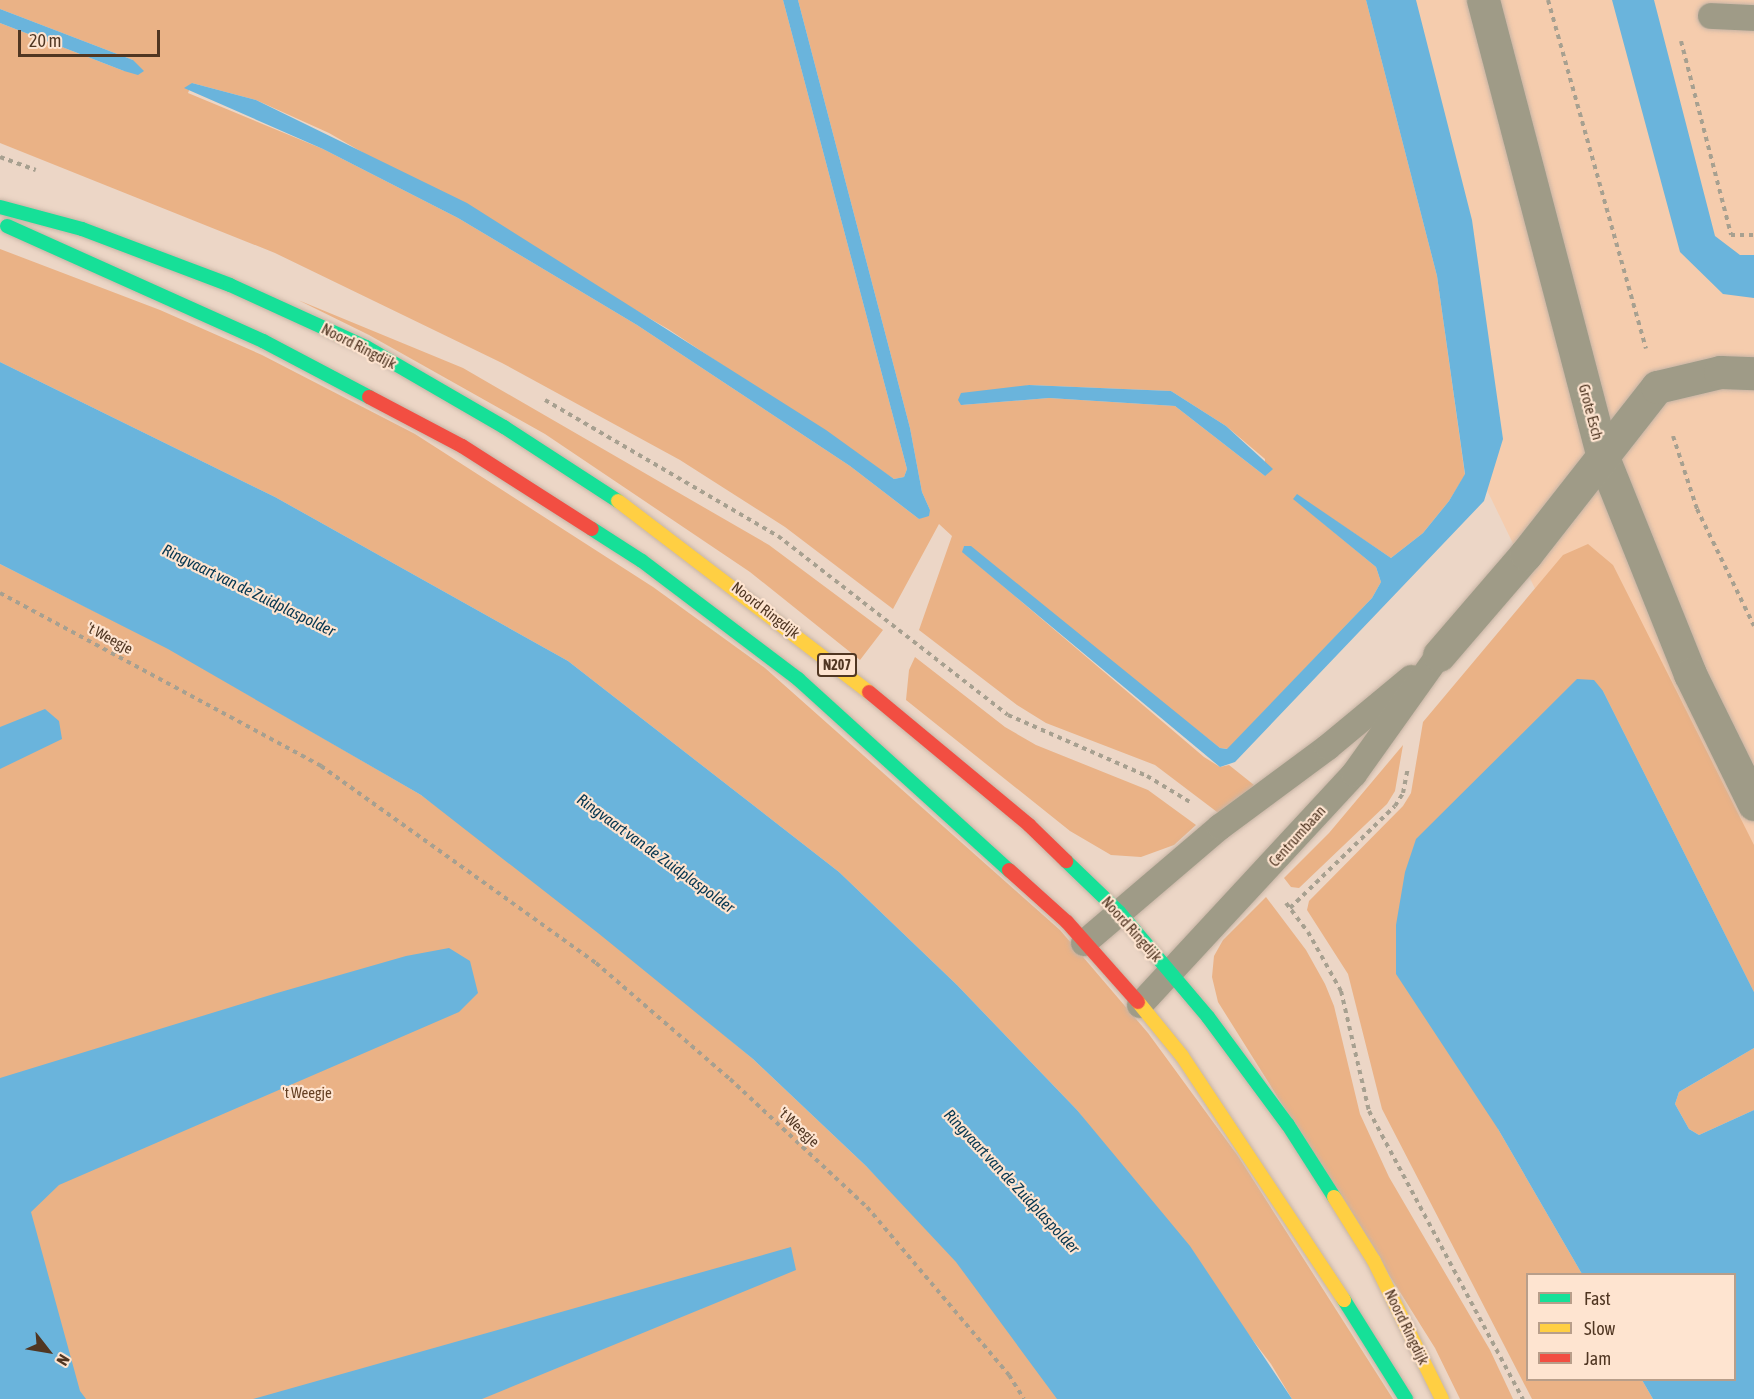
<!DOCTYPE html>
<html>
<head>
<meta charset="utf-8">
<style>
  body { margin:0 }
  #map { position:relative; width:1754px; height:1399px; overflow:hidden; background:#ecd6c6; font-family:"Asap Condensed",sans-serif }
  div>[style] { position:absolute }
  .built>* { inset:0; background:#f5ccad }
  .green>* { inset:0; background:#eab286 }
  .water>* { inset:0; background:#6ab4dc }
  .path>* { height:4px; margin-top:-2px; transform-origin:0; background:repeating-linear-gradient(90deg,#a7a090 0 4.5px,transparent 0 9px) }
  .roads { filter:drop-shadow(0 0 2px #c7b4a5) drop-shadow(0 0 2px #c7b4a5) }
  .lane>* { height:26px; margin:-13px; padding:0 13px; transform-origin:13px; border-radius:13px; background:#9f9b87 }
  .street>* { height:33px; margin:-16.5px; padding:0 16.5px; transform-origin:16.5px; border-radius:16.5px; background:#9f9b87 }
  .fast>* { height:14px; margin:-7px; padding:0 7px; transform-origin:7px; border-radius:7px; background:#16e098 }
  .slow>* { height:14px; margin:-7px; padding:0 7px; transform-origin:7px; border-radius:7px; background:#ffcf43 }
  .jam>* { height:14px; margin:-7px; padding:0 7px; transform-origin:7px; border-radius:7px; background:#f24e42 }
  span { translate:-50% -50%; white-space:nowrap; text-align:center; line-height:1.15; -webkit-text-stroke:4.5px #fee4d0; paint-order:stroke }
  .shield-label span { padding:2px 4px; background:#fee4d0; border:2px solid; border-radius:4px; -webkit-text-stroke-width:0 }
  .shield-label { font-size:14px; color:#503622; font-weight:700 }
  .street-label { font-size:15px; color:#503622 }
  .park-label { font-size:15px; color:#633e21 }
  .water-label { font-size:16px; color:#053650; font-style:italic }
  .legend { position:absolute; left:1526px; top:1273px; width:210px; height:108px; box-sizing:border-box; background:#fee4d0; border:2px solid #b89e8a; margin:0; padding:8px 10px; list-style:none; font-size:18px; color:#503622 }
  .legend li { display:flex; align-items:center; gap:12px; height:30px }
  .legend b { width:30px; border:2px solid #b89e8a }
  .north { position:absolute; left:18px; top:1321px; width:60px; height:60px; -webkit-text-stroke:4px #fee4d0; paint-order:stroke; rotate:121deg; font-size:16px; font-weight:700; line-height:24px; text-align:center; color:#503622 }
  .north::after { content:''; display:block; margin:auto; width:21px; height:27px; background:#503622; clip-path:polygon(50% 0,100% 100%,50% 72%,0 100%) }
  .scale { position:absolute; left:18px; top:30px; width:142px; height:27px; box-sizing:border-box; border:3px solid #503622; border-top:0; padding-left:8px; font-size:18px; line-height:21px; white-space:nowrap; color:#503622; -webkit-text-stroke:4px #fee4d0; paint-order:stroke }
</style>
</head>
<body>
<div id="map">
  <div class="built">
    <i style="clip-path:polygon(1392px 0,1754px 0,1754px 1079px,1594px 710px,1486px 488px)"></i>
  </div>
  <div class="green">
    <i style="clip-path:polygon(evenodd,0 0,783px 0,907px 469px,904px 477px,894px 479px,668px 329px,329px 133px,256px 100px,192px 83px,188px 93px,323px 149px,458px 218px,637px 325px,850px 466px,919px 519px,930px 510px,922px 492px,910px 428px,798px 0,1366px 0,1437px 276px,1465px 475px,1449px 501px,1423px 533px,1391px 558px,1297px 495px,1294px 499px,1376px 567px,1381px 582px,1372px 598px,1228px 749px,1220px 748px,964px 546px,963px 552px,1204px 757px,1220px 767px,1229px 765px,1254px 785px,1221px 815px,1155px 765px,1046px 723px,1017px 705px,919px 630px,952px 536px,939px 524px,893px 609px,785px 527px,680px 460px,502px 363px,275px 253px,0 143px,0 23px,124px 71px,133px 60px,0 9px,0 0,1029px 385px,1171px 391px,1226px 426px,1265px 459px,1265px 476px,1175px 406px,1049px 398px,961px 405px,1029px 385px)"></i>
    <i style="clip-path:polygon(0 249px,160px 310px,262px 355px,415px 434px,653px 587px,765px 668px,1060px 930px,1148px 1033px,1238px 1156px,1393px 1399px,1292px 1399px,1271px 1364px,1077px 1110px,957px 985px,839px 872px,568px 661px,275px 497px,0 362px)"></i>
    <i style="clip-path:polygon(298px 300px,463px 368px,769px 545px,883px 630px,860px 660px,750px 572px,545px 434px,369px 335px)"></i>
    <i style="clip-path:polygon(1588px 544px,1613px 565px,1754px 845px,1754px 992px,1603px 691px,1498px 1129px,1582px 1274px,1528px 1274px,1528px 1380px,1642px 1380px,1653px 1399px,1532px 1399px,1382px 1109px,1348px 974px,1307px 910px,1309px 901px,1403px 806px,1411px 793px,1423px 722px,1563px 555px)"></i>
    <i style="clip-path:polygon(0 564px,168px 648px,421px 795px,546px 887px,753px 1059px,866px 1166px,990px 1291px,1065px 1399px,0 1399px)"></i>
    <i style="clip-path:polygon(915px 657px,1005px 727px,1036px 745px,1148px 790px,1196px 825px,1174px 845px,1141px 857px,1111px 855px,1070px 831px,906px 700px,909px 670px)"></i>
    <i style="clip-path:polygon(1403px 745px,1395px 791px,1387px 804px,1299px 888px,1291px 887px,1284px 878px,1329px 833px)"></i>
    <i style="clip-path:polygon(1266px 897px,1306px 950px,1325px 984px,1334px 1006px,1360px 1114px,1389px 1177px,1490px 1350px,1513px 1399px,1460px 1399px,1435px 1348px,1218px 1002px,1212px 977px,1214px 956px,1223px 940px)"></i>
    <i style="clip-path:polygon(1754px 1048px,1754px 1110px,1699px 1135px,1689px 1129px,1675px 1104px,1679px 1092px)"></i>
  </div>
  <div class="water">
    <i style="clip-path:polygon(783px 0,798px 0,910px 428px,922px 492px,930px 510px,929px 516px,919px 519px,850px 466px,637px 325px,458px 218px,323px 149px,184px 88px,192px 83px,256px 100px,467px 203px,826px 430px,894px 479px,904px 477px,907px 469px)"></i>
    <i style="clip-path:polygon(1366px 0,1416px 0,1472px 220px,1503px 439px,1484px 501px,1235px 762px,1220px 767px,962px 552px,964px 546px,971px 546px,1220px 748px,1227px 749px,1372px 598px,1381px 582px,1376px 567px,1293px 499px,1297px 494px,1391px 558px,1423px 533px,1449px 501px,1465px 474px,1437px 276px)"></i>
    <i style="clip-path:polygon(1612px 0,1654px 0,1715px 236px,1740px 255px,1754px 255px,1754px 298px,1723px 294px,1680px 252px)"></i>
    <i style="clip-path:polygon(0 9px,133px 60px,144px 71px,138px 75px,124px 71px,0 23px)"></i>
    <i style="clip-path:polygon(0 362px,275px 497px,568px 661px,839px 872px,957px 985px,1077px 1110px,1190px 1246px,1292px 1399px,1057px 1399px,956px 1262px,866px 1166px,753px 1059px,598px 933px,421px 795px,168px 649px,0 564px)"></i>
    <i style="clip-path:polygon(1029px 385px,1171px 391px,1226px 426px,1273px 469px,1265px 476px,1175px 406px,1049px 398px,961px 405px,958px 400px,961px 393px)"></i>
    <i style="clip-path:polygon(1577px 679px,1594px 680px,1603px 691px,1754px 992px,1754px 1048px,1679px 1092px,1675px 1104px,1689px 1129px,1699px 1135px,1754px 1110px,1754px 1399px,1653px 1399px,1642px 1380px,1734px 1380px,1734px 1274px,1582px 1274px,1498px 1129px,1396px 974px,1396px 925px,1405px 872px,1416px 839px)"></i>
    <i style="clip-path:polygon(45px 709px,59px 721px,62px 739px,0 769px,0 727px)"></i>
    <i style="clip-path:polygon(449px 948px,470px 961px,478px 993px,459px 1012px,59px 1185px,31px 1212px,80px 1391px,86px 1399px,0 1399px,0 1078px,277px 993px,406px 956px)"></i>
    <i style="clip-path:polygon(791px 1247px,796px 1270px,482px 1399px,253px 1399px)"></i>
  </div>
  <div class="path">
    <i style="left:1548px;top:0;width:362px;rotate:74.3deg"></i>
    <i style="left:1681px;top:41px;width:200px;rotate:75.5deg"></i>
    <i style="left:1731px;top:235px;width:23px"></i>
    <i style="left:0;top:157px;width:38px;rotate:20deg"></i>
    <i style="left:545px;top:400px;width:270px;rotate:30.3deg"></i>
    <i style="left:778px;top:536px;width:291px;rotate:37.9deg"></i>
    <i style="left:1008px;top:715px;width:152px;rotate:23.7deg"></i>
    <i style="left:1147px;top:776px;width:50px;rotate:31.2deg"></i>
    <i style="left:1673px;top:436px;width:77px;rotate:71.8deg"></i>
    <i style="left:1697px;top:509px;width:130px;rotate:64deg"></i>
    <i style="left:0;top:593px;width:365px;rotate:28.3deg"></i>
    <i style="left:321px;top:766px;width:338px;rotate:35.6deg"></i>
    <i style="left:596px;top:963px;width:177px;rotate:40.9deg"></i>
    <i style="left:730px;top:1079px;width:187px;rotate:43.1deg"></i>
    <i style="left:867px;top:1207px;width:220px;rotate:49.8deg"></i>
    <i style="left:1009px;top:1375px;width:28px;rotate:58deg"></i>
    <i style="left:1286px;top:903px;width:36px;rotate:53deg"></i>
    <i style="left:1308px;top:932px;width:68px;rotate:60.8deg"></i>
    <i style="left:1341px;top:991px;width:123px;rotate:76.9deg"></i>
    <i style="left:1369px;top:1111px;width:327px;rotate:61.9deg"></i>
    <i style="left:1290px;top:908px;width:146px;rotate:-44.2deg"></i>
    <i style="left:1395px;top:806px;width:15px;rotate:-58deg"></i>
    <i style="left:1403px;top:793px;width:25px;rotate:-79deg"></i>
  </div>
  <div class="roads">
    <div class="lane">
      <i style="left:1711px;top:16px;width:43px;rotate:2.7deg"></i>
      <i style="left:1084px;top:943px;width:179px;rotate:-40.5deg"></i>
      <i style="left:1220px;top:827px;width:134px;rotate:-36.5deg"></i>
      <i style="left:1328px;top:747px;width:108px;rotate:-39.7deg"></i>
      <i style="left:1140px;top:1005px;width:315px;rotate:-47.2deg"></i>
      <i style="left:1354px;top:774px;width:146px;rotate:-54.5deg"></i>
    </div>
    <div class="street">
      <i style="left:1483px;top:0;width:470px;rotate:75.3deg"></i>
      <i style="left:1602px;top:455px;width:236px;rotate:68.1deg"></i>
      <i style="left:1690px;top:674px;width:145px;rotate:63.8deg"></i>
      <i style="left:1439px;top:655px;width:133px;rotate:-49.3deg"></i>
      <i style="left:1526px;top:554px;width:212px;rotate:-51.9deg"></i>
      <i style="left:1657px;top:387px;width:65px;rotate:-13.4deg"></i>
      <i style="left:1720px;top:372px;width:34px;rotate:2deg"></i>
    </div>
    <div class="fast">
      <i style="left:0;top:207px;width:85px;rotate:15deg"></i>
      <i style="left:82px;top:229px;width:158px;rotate:20.7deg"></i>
      <i style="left:230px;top:285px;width:149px;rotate:24.5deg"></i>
      <i style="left:366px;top:347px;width:160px;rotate:30.1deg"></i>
      <i style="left:504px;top:427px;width:136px;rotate:33deg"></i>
      <i style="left:7px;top:226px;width:281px;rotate:24.2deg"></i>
      <i style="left:263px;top:341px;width:120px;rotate:27.8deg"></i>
      <i style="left:592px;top:529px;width:59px;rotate:32.6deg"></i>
      <i style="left:642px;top:561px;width:196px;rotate:37.1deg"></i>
      <i style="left:798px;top:679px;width:285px;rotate:42.2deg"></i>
      <i style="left:1066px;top:861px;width:74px;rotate:43.9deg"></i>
      <i style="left:1119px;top:912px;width:138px;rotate:49.7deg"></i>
      <i style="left:1208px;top:1017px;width:134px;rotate:53.5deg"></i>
      <i style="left:1288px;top:1125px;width:85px;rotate:57.4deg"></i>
      <i style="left:1344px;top:1300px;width:117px;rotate:57.9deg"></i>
    </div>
    <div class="slow">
      <i style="left:618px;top:501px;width:315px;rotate:37.3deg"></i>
      <i style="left:1138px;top:1002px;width:70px;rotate:50.8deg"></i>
      <i style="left:1182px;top:1056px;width:293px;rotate:56.4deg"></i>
      <i style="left:1334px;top:1197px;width:75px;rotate:58deg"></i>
      <i style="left:1374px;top:1261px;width:154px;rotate:63.8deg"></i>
    </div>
    <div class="jam">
      <i style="left:369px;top:397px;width:105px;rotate:27.8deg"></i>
      <i style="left:462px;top:446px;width:154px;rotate:32.6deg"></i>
      <i style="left:869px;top:692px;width:208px;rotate:39.7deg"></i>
      <i style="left:1029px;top:825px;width:52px;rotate:44.2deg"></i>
      <i style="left:1009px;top:870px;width:78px;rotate:41.9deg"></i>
      <i style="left:1067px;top:922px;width:107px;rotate:48.4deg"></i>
    </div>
  </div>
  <div class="shield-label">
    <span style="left:837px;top:665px">N207</span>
  </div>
  <div class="street-label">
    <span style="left:359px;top:346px;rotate:27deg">Noord Ringdijk</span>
    <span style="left:1591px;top:412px;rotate:75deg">Grote Esch</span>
    <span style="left:766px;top:610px;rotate:38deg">Noord Ringdijk</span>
    <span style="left:110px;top:638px;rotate:28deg">'t Weegje</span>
    <span style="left:1297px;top:836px;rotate:-48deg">Centrumbaan</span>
    <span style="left:1132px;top:929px;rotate:48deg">Noord Ringdijk</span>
    <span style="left:799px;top:1127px;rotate:43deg">'t Weegje</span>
    <span style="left:1407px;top:1327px;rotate:64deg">Noord Ringdijk</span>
  </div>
  <div class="park-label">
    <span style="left:307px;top:1093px">'t Weegje</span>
  </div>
  <div class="water-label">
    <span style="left:249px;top:590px;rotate:26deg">Ringvaart van de Zuidplaspolder</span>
    <span style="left:656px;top:853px;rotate:36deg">Ringvaart van de Zuidplaspolder</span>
    <span style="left:1012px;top:1181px;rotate:47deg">Ringvaart van de Zuidplaspolder</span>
  </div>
  <ul class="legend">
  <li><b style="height:8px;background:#16e098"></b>Fast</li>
  <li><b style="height:8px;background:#ffcf43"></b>Slow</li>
  <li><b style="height:8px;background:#f24e42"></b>Jam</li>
  </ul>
  <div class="north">N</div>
  <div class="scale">20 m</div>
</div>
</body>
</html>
